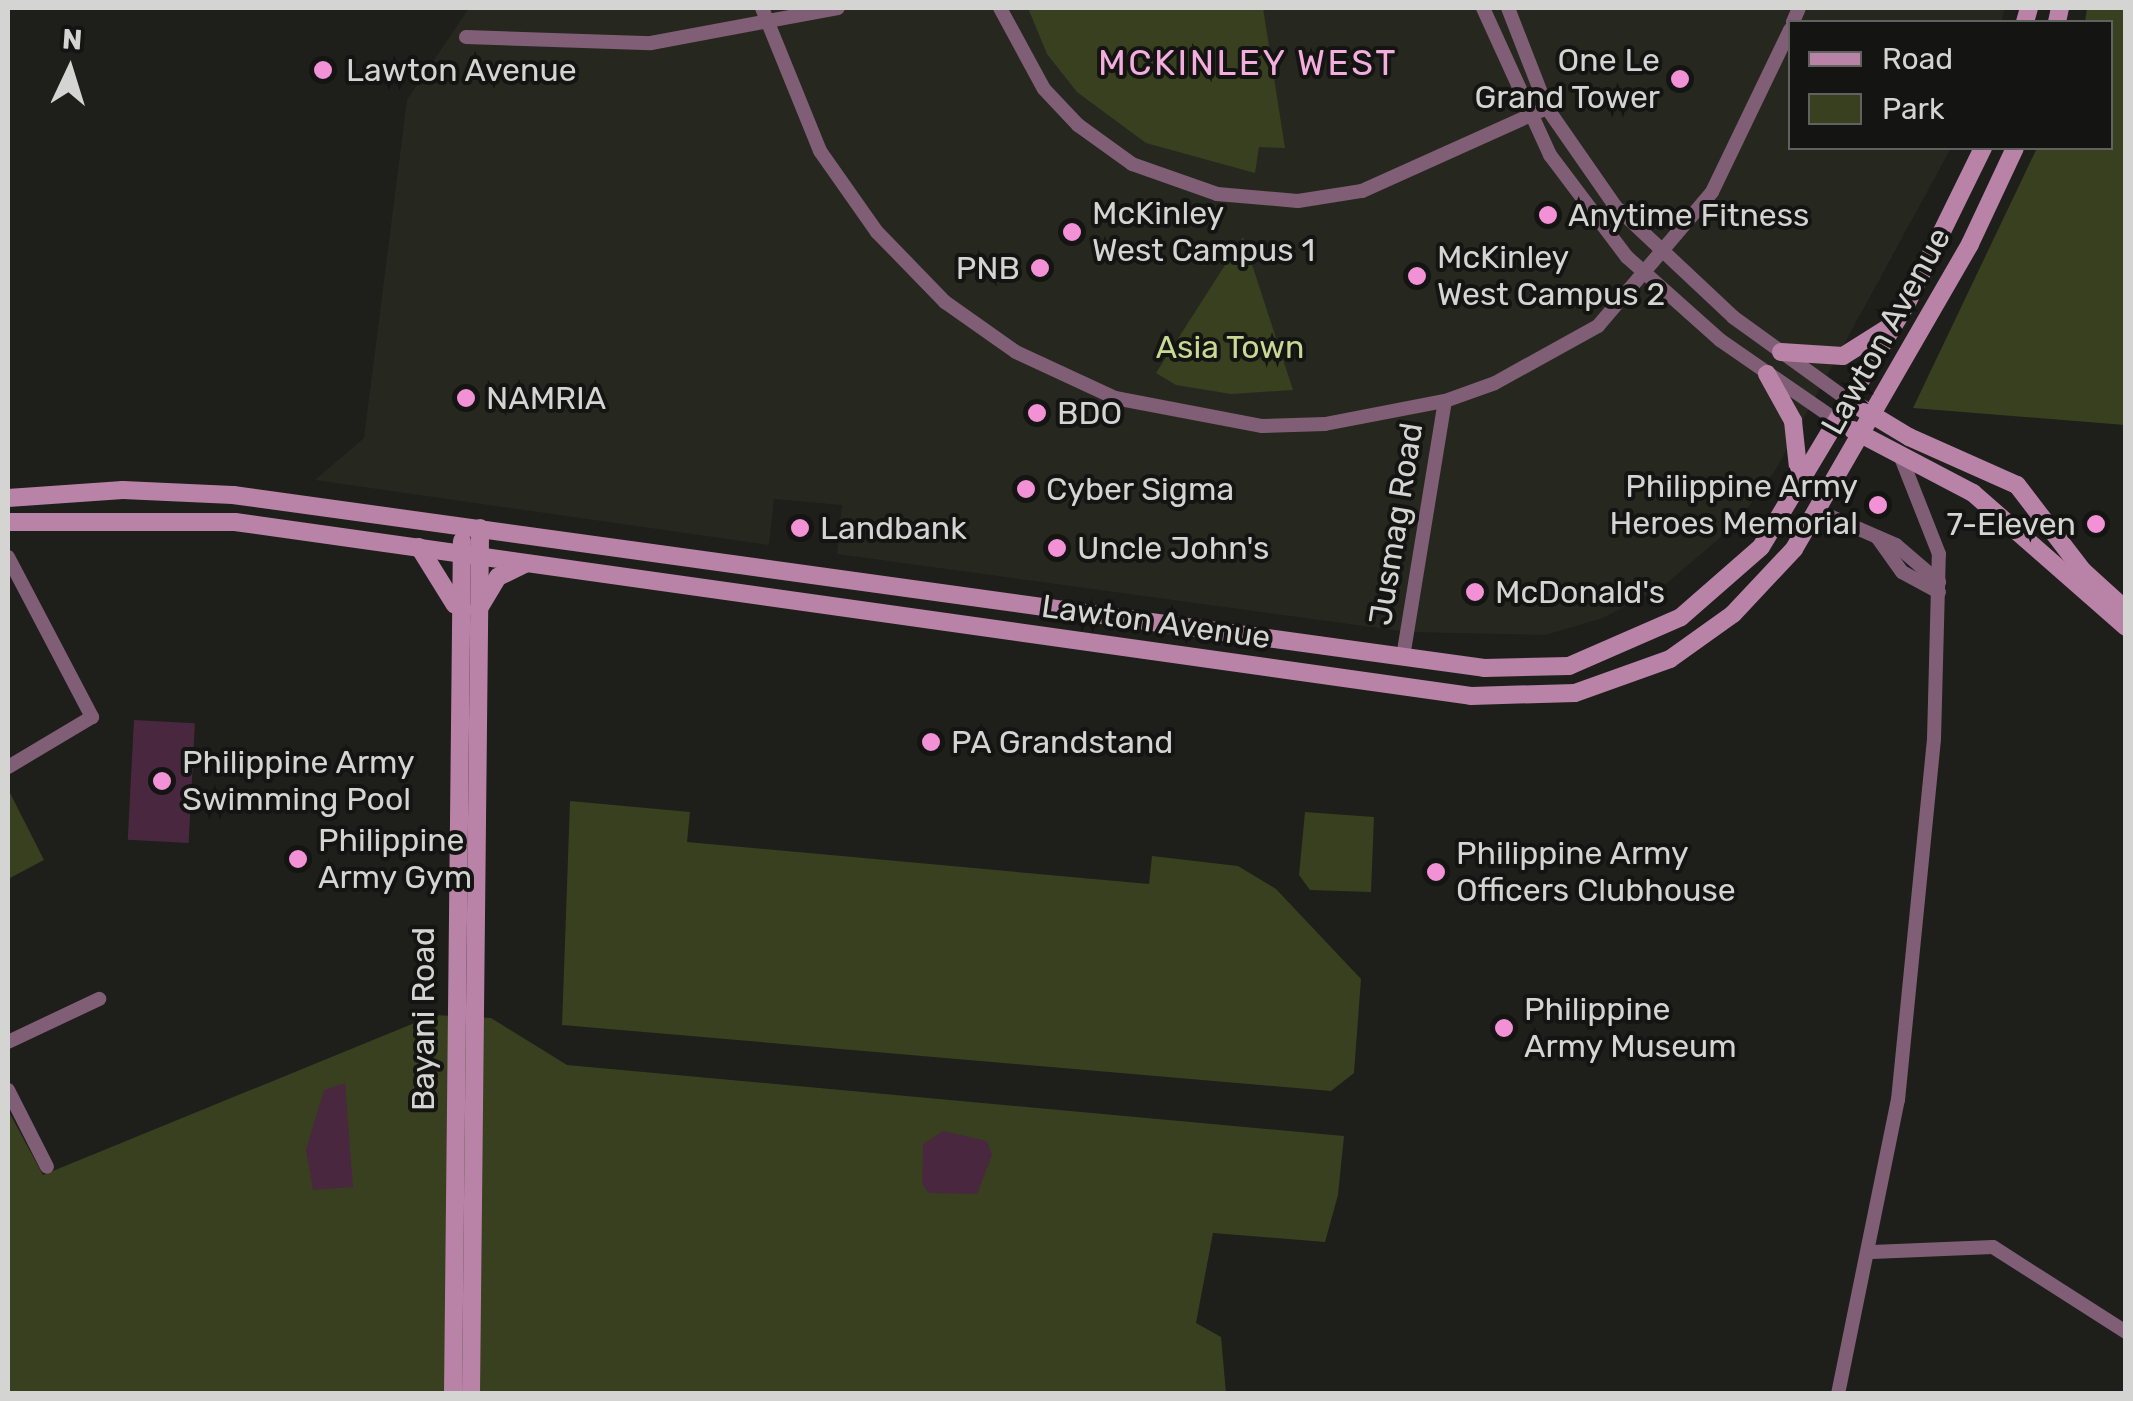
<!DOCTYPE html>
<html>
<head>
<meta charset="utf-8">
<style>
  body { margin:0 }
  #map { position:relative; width:2133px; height:1401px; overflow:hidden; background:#1e1e1b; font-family:Rubik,sans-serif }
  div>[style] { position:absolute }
  .built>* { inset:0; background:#26281f }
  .green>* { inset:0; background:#38401f }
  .water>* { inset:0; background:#49273f; transform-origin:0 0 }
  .street>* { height:14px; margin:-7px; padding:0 7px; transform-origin:7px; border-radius:7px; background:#805e75 }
  .secondary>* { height:18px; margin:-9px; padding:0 9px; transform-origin:9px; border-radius:9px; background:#b983a8 }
  .dots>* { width:28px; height:28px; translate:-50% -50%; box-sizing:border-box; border:5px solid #141512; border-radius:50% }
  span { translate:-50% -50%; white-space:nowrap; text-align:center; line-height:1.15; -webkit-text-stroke:8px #141512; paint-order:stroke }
  .poi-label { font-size:32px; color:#d4d4d2 }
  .right { translate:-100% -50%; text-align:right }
  .left { translate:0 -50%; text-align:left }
  .street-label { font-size:32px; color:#d4d4d2 }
  .park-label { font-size:32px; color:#c8d994 }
  .neighbourhood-label { font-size:35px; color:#f3aedd; letter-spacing:2.5px }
  .frame { position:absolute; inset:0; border:10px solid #d4d4d2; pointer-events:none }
  .legend { position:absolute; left:1788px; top:20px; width:325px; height:130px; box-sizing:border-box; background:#141512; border:2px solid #61615f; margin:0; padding:12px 18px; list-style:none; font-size:30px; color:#d4d4d2 }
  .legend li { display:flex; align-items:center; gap:20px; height:50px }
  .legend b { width:50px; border:2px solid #61615f }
  .north { position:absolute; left:20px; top:20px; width:100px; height:100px; -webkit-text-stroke:8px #141512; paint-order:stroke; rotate:4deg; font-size:28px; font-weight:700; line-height:40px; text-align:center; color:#d4d4d2 }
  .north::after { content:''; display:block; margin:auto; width:35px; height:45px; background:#d4d4d2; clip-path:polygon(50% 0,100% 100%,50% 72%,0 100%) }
</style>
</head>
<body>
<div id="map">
  <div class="built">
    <i style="clip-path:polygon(469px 8px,2005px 8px,2001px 22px,1790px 22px,1790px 148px,1951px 148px,1776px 469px,1736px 524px,1666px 584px,1603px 618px,1545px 635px,1408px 632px,837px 554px,842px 505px,774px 499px,769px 545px,315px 480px,364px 438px,407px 100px)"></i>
  </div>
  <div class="green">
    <i style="clip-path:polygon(1028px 8px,1263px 8px,1285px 148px,1259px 147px,1255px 173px,1146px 143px,1077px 92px,1047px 54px)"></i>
    <i style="clip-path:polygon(2087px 8px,2125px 8px,2125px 425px,1913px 408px,2037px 148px,2110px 148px,2110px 22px,2085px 22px)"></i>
    <i style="clip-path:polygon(1243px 237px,1293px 390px,1231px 394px,1176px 385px,1156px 373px)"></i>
    <i style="clip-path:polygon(8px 789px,44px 860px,8px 879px)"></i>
    <i style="clip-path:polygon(570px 801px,690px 812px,687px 842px,1149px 884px,1152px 856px,1238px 866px,1276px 889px,1361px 979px,1354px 1073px,1331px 1091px,562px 1025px)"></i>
    <i style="clip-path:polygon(1305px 812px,1374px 817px,1371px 892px,1310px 890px,1299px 875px)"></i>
    <i style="clip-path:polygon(434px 1015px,491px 1018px,567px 1065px,1344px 1136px,1338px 1195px,1325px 1242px,1213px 1233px,1196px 1323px,1221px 1337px,1226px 1393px,8px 1394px,8px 1110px,43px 1175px)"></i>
  </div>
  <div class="water">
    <i style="left:134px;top:720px;width:61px;height:120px;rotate:3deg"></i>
    <i style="clip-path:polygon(345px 1083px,353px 1187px,313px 1190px,306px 1150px,324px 1090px)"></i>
    <i style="clip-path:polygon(943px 1131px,987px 1141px,992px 1155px,977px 1194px,928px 1193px,922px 1183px,923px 1144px)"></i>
  </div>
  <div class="street">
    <i style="left:762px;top:8px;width:154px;rotate:67.9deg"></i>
    <i style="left:820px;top:151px;width:99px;rotate:54.9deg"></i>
    <i style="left:877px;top:232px;width:98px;rotate:45.8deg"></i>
    <i style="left:945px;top:302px;width:87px;rotate:35.2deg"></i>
    <i style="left:1016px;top:352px;width:109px;rotate:24.9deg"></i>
    <i style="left:1115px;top:398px;width:150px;rotate:10.8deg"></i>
    <i style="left:1262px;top:426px;width:63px;rotate:-1.8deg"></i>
    <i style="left:1325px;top:424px;width:122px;rotate:-10.9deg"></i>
    <i style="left:1445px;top:401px;width:53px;rotate:-19.8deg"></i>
    <i style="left:1495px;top:383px;width:118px;rotate:-29deg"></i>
    <i style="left:1598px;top:326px;width:176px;rotate:-49.6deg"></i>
    <i style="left:1712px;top:192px;width:180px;rotate:-64.3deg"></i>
    <i style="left:1000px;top:8px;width:92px;rotate:61.5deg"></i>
    <i style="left:1044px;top:89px;width:50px;rotate:46.6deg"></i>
    <i style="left:1078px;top:125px;width:67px;rotate:35.8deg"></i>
    <i style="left:1132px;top:164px;width:90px;rotate:19.4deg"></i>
    <i style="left:1217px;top:194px;width:81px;rotate:4.9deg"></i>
    <i style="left:1298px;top:201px;width:65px;rotate:-8.9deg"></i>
    <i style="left:1362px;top:191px;width:203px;rotate:-24.2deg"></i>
    <i style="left:1483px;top:8px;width:162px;rotate:65.5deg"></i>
    <i style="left:1550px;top:155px;width:128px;rotate:53deg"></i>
    <i style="left:1627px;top:257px;width:125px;rotate:41.7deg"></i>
    <i style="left:1720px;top:340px;width:145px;rotate:34.6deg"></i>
    <i style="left:1508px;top:8px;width:107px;rotate:68.7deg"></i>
    <i style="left:1547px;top:108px;width:119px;rotate:55.2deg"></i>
    <i style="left:1615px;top:206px;width:162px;rotate:43.2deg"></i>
    <i style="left:1733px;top:317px;width:145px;rotate:35.8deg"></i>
    <i style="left:1793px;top:22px;width:15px;rotate:-67deg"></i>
    <i style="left:466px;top:37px;width:185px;rotate:1.9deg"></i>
    <i style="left:651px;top:43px;width:190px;rotate:-10.6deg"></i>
    <i style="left:1818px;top:511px;width:85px;rotate:23.6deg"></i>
    <i style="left:1896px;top:545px;width:57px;rotate:40.7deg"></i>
    <i style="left:1877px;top:537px;width:43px;rotate:54.5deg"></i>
    <i style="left:1902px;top:572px;width:42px;rotate:28.4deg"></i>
    <i style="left:8px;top:557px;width:181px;rotate:62.3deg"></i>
    <i style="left:92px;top:717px;width:98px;rotate:149.2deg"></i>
    <i style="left:1403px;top:657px;width:259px;rotate:-80.7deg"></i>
    <i style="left:8px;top:1042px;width:101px;rotate:-25.3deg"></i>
    <i style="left:8px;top:1090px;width:86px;rotate:63.1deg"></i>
    <i style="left:1872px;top:1252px;width:121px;rotate:-2.4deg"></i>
    <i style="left:1993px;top:1247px;width:158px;rotate:32.6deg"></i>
    <i style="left:1838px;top:1394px;width:300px;rotate:-78.5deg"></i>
    <i style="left:1898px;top:1100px;width:363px;rotate:-84.3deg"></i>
    <i style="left:1934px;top:739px;width:185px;rotate:-88.5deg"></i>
    <i style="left:1939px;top:554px;width:106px;rotate:-111.5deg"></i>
  </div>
  <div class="secondary">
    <i style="left:2025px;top:22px;width:15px;rotate:-74deg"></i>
    <i style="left:2057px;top:22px;width:14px;rotate:-78deg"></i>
    <i style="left:1781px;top:352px;width:62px;rotate:3.7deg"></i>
    <i style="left:1843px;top:356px;width:51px;rotate:-32.1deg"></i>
    <i style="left:1767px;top:374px;width:54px;rotate:61deg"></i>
    <i style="left:1793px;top:421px;width:65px;rotate:83.9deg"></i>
    <i style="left:1851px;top:402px;width:68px;rotate:31.1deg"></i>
    <i style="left:1909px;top:437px;width:118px;rotate:24deg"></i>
    <i style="left:2017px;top:485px;width:108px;rotate:52.5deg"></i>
    <i style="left:2083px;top:571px;width:58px;rotate:42.2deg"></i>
    <i style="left:1853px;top:430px;width:136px;rotate:27.7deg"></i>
    <i style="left:1973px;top:493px;width:203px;rotate:41.2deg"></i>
    <i style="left:8px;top:498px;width:115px;rotate:-4deg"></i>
    <i style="left:123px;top:490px;width:110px;rotate:2.6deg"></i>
    <i style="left:233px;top:495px;width:1263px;rotate:7.87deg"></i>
    <i style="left:1484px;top:668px;width:85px;rotate:-1.3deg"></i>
    <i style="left:1569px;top:666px;width:122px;rotate:-23.6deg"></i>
    <i style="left:1681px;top:617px;width:106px;rotate:-41.2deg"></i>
    <i style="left:1761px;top:547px;width:282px;rotate:-59.1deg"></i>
    <i style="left:1906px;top:305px;width:175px;rotate:-63.9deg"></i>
    <i style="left:8px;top:522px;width:227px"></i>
    <i style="left:235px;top:522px;width:1248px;rotate:8.01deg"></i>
    <i style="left:1471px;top:696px;width:104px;rotate:-1.7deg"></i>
    <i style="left:1575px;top:693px;width:101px;rotate:-19.7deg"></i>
    <i style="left:1670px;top:659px;width:77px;rotate:-35.5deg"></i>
    <i style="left:1733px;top:614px;width:89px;rotate:-46.8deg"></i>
    <i style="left:1794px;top:549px;width:352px;rotate:-60deg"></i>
    <i style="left:1970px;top:244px;width:106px;rotate:-64.9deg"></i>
    <i style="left:419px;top:547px;width:68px;rotate:58.2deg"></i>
    <i style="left:478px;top:610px;width:39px;rotate:-59deg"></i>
    <i style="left:498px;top:577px;width:30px;rotate:-26deg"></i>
    <i style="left:453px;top:1394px;width:853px;rotate:-89.4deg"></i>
    <i style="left:471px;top:1394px;width:866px;rotate:-89.4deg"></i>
  </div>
  <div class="dots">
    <i style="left:323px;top:70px;background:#f391d6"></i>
    <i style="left:1680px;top:79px;background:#f391d6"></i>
    <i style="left:1548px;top:215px;background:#f391d6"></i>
    <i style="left:1072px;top:232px;background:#f391d6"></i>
    <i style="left:1040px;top:268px;background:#f391d6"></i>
    <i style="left:1417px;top:276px;background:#f391d6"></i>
    <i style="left:466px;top:398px;background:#f391d6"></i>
    <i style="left:1037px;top:413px;background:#f391d6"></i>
    <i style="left:1026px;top:489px;background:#f391d6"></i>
    <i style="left:1878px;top:505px;background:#f391d6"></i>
    <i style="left:2096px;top:524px;background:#f391d6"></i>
    <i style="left:800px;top:528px;background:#f391d6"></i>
    <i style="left:1057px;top:548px;background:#f391d6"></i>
    <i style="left:1475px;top:592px;background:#f391d6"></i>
    <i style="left:931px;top:742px;background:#f391d6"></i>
    <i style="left:162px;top:781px;background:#f391d6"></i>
    <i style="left:298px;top:859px;background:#f391d6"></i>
    <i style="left:1436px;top:872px;background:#f391d6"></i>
    <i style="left:1504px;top:1028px;background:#f391d6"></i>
  </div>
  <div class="poi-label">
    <span class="right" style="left:1660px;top:79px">One Le<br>Grand Tower</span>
    <span class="left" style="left:346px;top:70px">Lawton Avenue</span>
    <span class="left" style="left:1092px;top:232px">McKinley<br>West Campus 1</span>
    <span class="left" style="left:1568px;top:215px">Anytime Fitness</span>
    <span class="left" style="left:1437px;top:276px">McKinley<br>West Campus 2</span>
    <span class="right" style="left:1020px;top:268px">PNB</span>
    <span class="left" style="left:486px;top:398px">NAMRIA</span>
    <span class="left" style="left:1057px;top:413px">BDO</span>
    <span class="right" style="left:1858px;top:505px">Philippine Army<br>Heroes Memorial</span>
    <span class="left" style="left:1046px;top:489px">Cyber Sigma</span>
    <span class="right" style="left:2076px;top:524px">7-Eleven</span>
    <span class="left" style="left:820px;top:528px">Landbank</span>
    <span class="left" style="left:1077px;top:548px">Uncle John's</span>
    <span class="left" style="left:1495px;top:592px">McDonald's</span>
    <span class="left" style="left:951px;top:742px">PA Grandstand</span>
    <span class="left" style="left:182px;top:781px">Philippine Army<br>Swimming Pool</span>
    <span class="left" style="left:318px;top:859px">Philippine<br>Army Gym</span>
    <span class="left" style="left:1456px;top:872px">Philippine Army<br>Officers Clubhouse</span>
    <span class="left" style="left:1524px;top:1028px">Philippine<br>Army Museum</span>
  </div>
  <div class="street-label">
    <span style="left:1886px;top:331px;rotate:-61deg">Lawton Avenue</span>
    <span style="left:1396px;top:524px;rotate:-81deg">Jusmag Road</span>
    <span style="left:1156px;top:622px;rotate:8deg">Lawton Avenue</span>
    <span style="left:423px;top:1019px;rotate:-90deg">Bayani Road</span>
  </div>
  <div class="park-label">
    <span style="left:1230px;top:347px">Asia Town</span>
  </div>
  <div class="neighbourhood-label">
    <span style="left:1248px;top:63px">MCKINLEY WEST</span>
  </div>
  <div class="frame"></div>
  <ul class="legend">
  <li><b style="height:12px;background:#b983a8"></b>Road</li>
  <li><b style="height:28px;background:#38401f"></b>Park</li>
  </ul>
  <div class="north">N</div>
</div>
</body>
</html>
